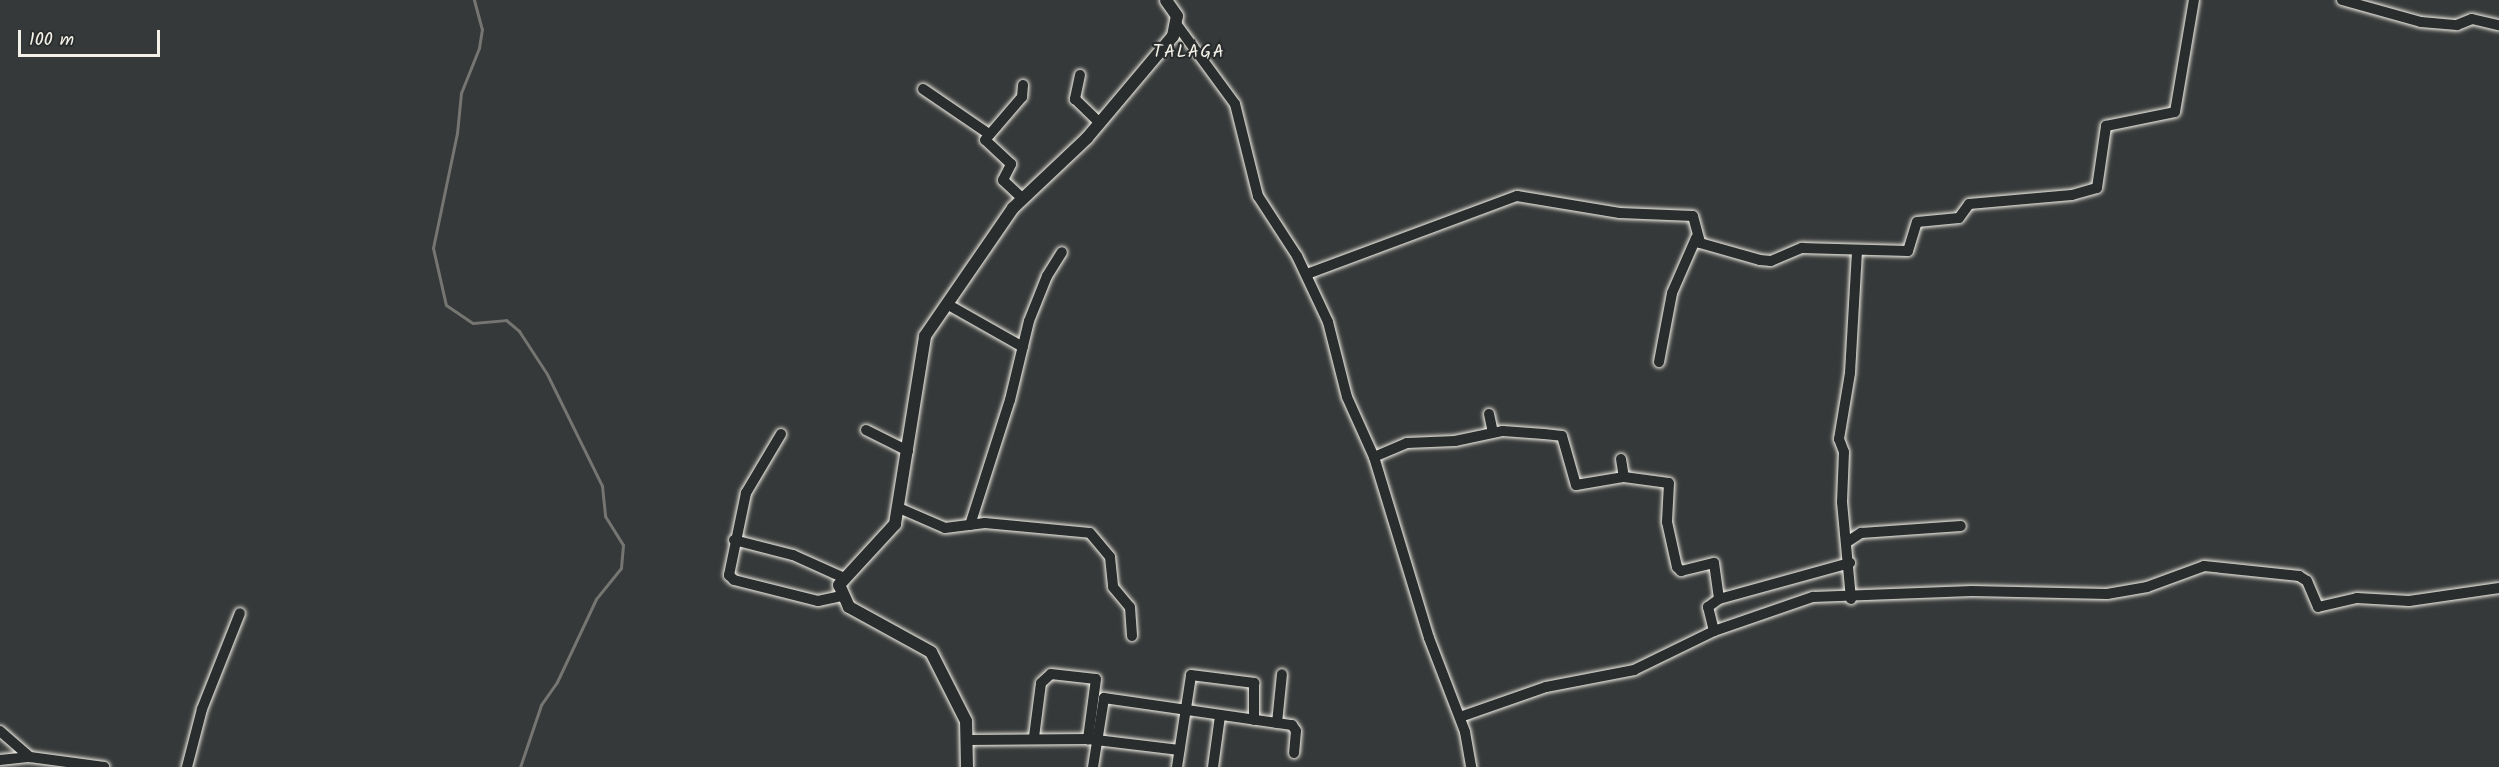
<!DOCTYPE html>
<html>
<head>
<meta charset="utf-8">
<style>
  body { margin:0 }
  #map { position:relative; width:2499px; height:767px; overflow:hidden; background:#363939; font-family:Kalam,sans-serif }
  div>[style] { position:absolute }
  .stream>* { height:3px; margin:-1.5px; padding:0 1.5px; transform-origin:1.5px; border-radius:1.5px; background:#757572 }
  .roads { filter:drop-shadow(0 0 2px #f4f1e8) drop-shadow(0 0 2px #f4f1e8) }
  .minor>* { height:10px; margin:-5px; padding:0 5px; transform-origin:5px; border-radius:5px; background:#2a2d2e }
  .tertiary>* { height:12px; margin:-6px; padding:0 6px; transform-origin:6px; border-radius:6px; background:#2a2d2e }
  span { translate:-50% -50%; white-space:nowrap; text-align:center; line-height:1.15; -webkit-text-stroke:4.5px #2a2d2e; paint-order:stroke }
  .quarter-label { font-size:18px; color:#f4f1e8; letter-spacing:1.5px }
  .scale { position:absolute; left:18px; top:30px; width:142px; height:27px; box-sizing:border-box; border:3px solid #f4f1e8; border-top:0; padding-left:8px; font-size:18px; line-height:21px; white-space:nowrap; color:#f4f1e8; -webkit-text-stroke:4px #2a2d2e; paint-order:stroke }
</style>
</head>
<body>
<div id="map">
  <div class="stream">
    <i style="left:474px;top:0;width:30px;rotate:75deg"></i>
    <i style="left:482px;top:29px;width:19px;rotate:99deg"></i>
    <i style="left:479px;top:48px;width:48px;rotate:111.8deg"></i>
    <i style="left:461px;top:93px;width:40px;rotate:95.7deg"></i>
    <i style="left:457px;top:133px;width:117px;rotate:101.8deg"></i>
    <i style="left:433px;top:248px;width:58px;rotate:77.2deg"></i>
    <i style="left:446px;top:305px;width:32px;rotate:34deg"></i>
    <i style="left:473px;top:323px;width:33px;rotate:-5deg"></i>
    <i style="left:506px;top:320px;width:17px;rotate:40deg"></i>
    <i style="left:519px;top:331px;width:51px;rotate:56.9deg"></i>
    <i style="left:547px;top:374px;width:125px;rotate:63.8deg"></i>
    <i style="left:602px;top:486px;width:30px;rotate:84deg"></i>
    <i style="left:605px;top:516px;width:34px;rotate:58deg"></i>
    <i style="left:623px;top:545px;width:23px;rotate:95deg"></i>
    <i style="left:621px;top:568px;width:40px;rotate:129deg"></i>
    <i style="left:596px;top:599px;width:92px;rotate:115.2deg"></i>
    <i style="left:557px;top:682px;width:28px;rotate:125deg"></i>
    <i style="left:541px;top:705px;width:65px;rotate:108.7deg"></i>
  </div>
  <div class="roads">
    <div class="minor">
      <i style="left:2342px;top:0;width:82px;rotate:15.6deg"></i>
      <i style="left:2421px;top:22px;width:36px;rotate:5deg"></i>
      <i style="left:2457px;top:25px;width:16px;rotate:-22deg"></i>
      <i style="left:2472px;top:19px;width:28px;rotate:13deg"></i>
      <i style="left:1177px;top:25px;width:98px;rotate:53.7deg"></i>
      <i style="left:1235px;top:104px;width:95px;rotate:76deg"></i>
      <i style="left:1258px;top:196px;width:72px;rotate:57deg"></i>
      <i style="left:1297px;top:256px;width:73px;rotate:64.8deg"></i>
      <i style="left:1328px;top:322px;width:77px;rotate:75.8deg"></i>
      <i style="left:1347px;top:397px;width:66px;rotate:65.8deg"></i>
      <i style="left:1374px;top:457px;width:189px;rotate:73.1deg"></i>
      <i style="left:1429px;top:638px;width:101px;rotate:69deg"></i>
      <i style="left:1465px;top:732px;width:36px;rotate:80deg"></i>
      <i style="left:1080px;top:75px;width:25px;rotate:102deg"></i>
      <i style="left:1075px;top:99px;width:35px;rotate:44deg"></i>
      <i style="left:923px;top:89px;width:80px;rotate:34.3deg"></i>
      <i style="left:1022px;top:198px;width:26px;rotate:-137deg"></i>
      <i style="left:1003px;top:180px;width:18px;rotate:-63deg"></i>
      <i style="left:1011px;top:164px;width:35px;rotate:-137deg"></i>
      <i style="left:985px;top:140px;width:57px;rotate:-49.3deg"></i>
      <i style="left:1022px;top:97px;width:12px;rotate:-85deg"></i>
      <i style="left:1307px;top:274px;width:224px;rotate:-20.4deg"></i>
      <i style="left:1517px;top:196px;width:104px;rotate:9.4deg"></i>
      <i style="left:1620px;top:213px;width:73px;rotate:2.4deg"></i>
      <i style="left:1693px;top:216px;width:28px;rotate:75deg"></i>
      <i style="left:1700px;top:243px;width:62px;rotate:15.8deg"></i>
      <i style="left:1760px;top:260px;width:11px;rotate:5deg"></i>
      <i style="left:1771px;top:261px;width:34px;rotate:-23deg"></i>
      <i style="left:1802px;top:248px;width:106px;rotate:1.6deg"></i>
      <i style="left:1908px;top:251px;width:30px;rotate:-73deg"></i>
      <i style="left:1917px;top:222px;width:42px;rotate:-5.4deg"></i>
      <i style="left:1959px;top:218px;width:17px;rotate:-54deg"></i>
      <i style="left:1969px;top:204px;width:103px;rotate:-5deg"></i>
      <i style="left:2072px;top:195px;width:26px;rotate:-16deg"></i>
      <i style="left:2097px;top:188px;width:63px;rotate:-81.7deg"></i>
      <i style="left:2106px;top:126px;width:70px;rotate:-11.5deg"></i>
      <i style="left:2175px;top:112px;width:114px;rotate:-80.4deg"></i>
      <i style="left:947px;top:304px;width:87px;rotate:29.5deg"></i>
      <i style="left:1659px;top:362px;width:70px;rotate:-79.3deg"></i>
      <i style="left:1672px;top:293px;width:60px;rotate:-66.4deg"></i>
      <i style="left:1489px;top:414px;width:19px;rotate:78deg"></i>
      <i style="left:866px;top:430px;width:47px;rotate:26.6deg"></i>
      <i style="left:781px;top:434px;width:69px;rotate:120.7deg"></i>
      <i style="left:746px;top:493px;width:84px;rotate:101.7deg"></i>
      <i style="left:729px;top:575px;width:7px;rotate:45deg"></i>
      <i style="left:734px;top:580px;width:87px;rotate:14deg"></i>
      <i style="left:818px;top:601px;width:24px;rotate:-12deg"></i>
      <i style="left:1374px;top:457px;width:36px;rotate:-23deg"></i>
      <i style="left:1407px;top:443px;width:48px;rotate:-2.4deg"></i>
      <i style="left:1455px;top:441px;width:49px;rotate:-11.8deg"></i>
      <i style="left:1503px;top:431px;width:41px;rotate:4.2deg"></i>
      <i style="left:1544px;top:434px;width:18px;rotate:6deg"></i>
      <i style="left:1562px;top:436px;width:51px;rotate:74.1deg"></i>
      <i style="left:1576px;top:485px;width:49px;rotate:-9.5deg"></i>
      <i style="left:1621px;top:459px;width:18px;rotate:81deg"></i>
      <i style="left:1624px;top:477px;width:45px;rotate:7.6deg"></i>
      <i style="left:1669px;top:483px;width:39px;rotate:93deg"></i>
      <i style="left:1667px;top:522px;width:46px;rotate:77.5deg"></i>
      <i style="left:1677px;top:567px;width:6px;rotate:45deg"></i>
      <i style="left:1681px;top:571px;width:34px;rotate:-14deg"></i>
      <i style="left:1714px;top:563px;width:36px;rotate:82deg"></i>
      <i style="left:899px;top:508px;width:50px;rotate:23.5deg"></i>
      <i style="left:945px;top:528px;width:40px;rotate:-7.1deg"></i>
      <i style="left:985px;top:523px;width:105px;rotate:5.4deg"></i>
      <i style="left:1090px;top:533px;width:31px;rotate:50deg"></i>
      <i style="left:1110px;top:557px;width:30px;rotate:84deg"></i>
      <i style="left:1113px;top:587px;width:26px;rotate:50deg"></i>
      <i style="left:1130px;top:607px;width:29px;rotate:86deg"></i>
      <i style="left:970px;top:525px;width:131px;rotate:-72.3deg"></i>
      <i style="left:1010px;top:400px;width:81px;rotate:-76.5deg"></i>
      <i style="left:1029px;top:321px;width:48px;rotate:-68.2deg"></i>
      <i style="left:1047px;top:276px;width:28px;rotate:-58deg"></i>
      <i style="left:734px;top:540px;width:61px;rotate:14.3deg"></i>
      <i style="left:793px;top:555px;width:54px;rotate:24.2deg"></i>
      <i style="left:1847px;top:542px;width:17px;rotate:-33deg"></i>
      <i style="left:1861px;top:533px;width:100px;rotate:-4deg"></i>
      <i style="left:1851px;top:599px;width:97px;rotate:-95.3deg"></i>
      <i style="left:1842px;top:502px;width:50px;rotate:-87.7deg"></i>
      <i style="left:1844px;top:452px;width:14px;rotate:-111deg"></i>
      <i style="left:1839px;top:439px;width:67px;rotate:-80.5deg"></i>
      <i style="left:1850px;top:373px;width:122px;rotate:-86.7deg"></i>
      <i style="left:1714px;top:631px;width:25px;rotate:-104deg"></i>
      <i style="left:1708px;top:607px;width:14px;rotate:-36deg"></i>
      <i style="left:1719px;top:599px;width:136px;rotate:-15.4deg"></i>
      <i style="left:1460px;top:717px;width:91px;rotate:-19.2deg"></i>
      <i style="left:1546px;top:687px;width:90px;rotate:-10.9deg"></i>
      <i style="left:1634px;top:670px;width:89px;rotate:-26deg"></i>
      <i style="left:1714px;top:631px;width:105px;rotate:-19deg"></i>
      <i style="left:1813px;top:597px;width:159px;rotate:-2.2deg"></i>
      <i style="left:1972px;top:591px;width:135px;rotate:1.3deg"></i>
      <i style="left:2107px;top:594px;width:41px;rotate:-9.9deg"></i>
      <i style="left:2147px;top:587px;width:61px;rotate:-20.2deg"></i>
      <i style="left:2204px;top:566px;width:96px;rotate:6deg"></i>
      <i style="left:2299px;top:576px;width:9px;rotate:32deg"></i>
      <i style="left:2307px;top:581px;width:28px;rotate:67deg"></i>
      <i style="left:2318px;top:607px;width:40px;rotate:-13deg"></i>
      <i style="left:2357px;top:598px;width:52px;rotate:3.3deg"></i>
      <i style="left:2409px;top:601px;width:91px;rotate:-8.2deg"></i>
      <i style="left:1277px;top:723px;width:49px;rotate:-84.2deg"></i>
      <i style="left:0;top:731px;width:40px;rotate:41deg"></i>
      <i style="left:30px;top:757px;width:75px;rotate:7.7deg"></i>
      <i style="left:1034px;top:737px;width:54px;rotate:-82.6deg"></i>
      <i style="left:1041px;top:683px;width:13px;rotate:-42deg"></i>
      <i style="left:1051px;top:674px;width:45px;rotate:6.3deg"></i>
      <i style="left:1096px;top:679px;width:61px;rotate:97.6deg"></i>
      <i style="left:968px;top:740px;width:120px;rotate:-0.5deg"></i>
      <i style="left:1088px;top:739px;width:92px;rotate:6.9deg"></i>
      <i style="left:0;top:760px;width:30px;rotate:-6deg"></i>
      <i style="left:187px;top:767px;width:60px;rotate:-75.5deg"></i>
      <i style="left:202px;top:709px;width:103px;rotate:-68.4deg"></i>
      <i style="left:1093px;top:767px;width:70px;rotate:-80.9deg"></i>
      <i style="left:1104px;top:698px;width:190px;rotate:8.2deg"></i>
      <i style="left:1292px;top:725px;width:7px;rotate:56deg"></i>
      <i style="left:1296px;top:731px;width:22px;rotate:95deg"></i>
      <i style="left:1177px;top:767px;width:93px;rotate:-81.3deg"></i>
      <i style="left:1191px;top:675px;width:64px;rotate:7.2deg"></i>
      <i style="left:1254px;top:683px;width:37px;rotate:90deg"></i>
      <i style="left:1213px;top:767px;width:51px;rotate:-82.2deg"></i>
    </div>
    <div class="tertiary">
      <i style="left:967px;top:767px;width:46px;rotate:-91.2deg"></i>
      <i style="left:966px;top:721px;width:77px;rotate:-116.9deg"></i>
      <i style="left:931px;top:652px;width:94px;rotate:-151.2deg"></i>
      <i style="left:849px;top:607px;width:24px;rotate:-114deg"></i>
      <i style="left:839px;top:585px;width:83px;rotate:-47.4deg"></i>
      <i style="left:895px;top:524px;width:190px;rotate:-80.9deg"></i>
      <i style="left:925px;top:336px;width:155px;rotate:-55.5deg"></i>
      <i style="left:1013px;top:208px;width:102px;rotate:-43.4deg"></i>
      <i style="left:1087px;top:138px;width:133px;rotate:-49.9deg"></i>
      <i style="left:1173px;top:36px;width:20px;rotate:-79deg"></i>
      <i style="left:1177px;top:16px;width:19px;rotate:-125deg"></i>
    </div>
  </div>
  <div class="quarter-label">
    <span style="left:1189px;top:53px">TALAGA</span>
  </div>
  <div class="scale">100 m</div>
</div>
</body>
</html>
